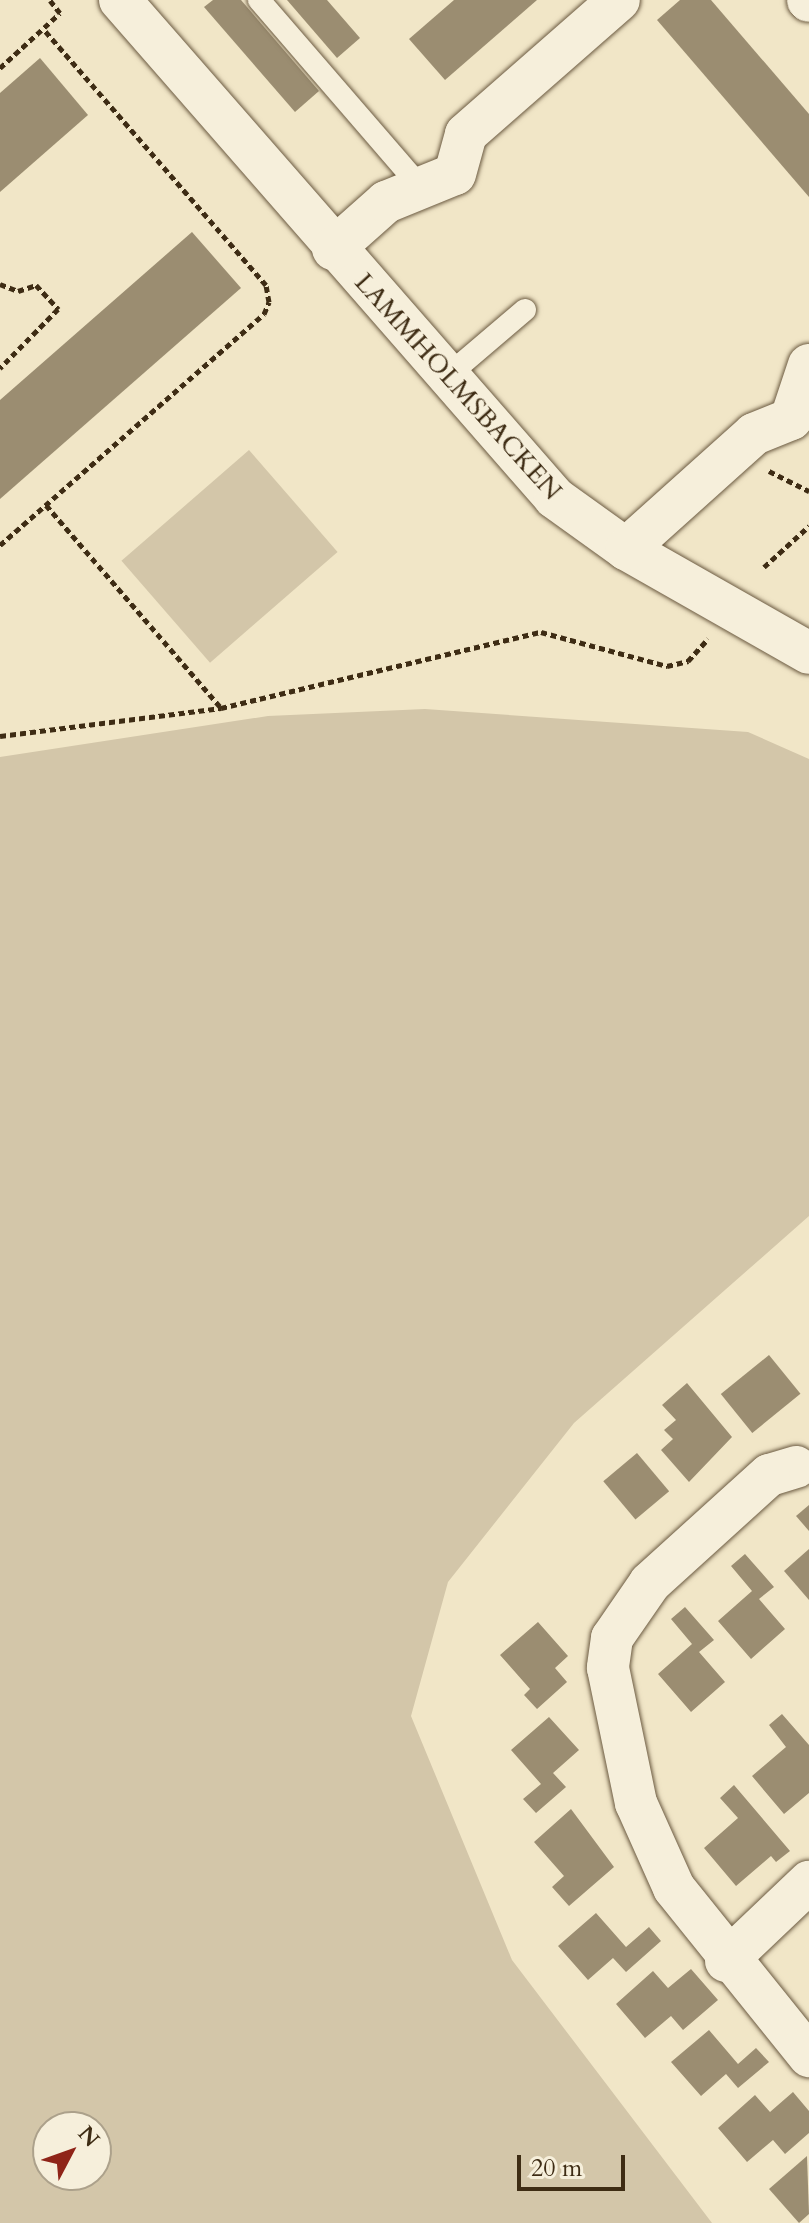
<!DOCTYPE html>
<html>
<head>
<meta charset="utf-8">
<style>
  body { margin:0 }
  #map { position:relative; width:809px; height:2223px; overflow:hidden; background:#f1e6c7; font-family:Cardo,serif }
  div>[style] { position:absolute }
  .green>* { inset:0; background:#d3c6a9; transform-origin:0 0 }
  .building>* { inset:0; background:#9b8d71; transform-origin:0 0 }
  .path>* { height:5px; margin-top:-2.5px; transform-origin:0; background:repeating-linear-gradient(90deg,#3e2c14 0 6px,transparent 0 10px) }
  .roads { filter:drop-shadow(0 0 2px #6b5a41) drop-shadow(0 0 2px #6b5a41) }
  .service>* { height:22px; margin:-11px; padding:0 11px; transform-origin:11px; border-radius:11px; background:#f6efdb }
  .minor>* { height:42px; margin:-21px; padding:0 21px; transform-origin:21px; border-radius:21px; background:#f6efdb }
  span { translate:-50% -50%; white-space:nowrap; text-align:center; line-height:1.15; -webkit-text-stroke:6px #f6efdb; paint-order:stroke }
  .street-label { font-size:26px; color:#3e2c14 }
  .north { position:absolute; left:32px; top:2111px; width:80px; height:80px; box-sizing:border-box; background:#f6efdb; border:2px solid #aca18b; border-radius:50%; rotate:49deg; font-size:22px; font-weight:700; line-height:32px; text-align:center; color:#3e2c14 }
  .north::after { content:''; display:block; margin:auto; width:28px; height:36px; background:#8f2418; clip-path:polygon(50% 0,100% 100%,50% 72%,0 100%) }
  .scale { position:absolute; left:517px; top:2155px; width:108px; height:36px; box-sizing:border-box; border:4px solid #3e2c14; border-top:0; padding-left:10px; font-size:24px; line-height:28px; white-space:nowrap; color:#3e2c14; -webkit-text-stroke:6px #f6efdb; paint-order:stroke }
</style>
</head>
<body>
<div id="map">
  <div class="green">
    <i style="left:249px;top:450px;width:135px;height:169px;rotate:49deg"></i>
    <i style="clip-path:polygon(evenodd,425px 709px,748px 732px,809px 759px,809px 1216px,574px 1423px,448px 1582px,411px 1716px,512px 1960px,712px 2223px,0 2223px,0 757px,268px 716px,425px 709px,96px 2127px,96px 2175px,48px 2175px,48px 2127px,96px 2127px)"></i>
  </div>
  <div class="building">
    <i style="clip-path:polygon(213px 0,241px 0,319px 91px,295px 112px,204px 7px)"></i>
    <i style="clip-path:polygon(287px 0,327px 0,360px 38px,337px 58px)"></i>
    <i style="clip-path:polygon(454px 0,537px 0,445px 80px,409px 39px)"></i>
    <i style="clip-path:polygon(680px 0,711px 0,809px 114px,809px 197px,657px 20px)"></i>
    <i style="clip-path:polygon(40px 58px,88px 115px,0 192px,0 93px)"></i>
    <i style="clip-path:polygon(192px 232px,241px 288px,0 499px,0 400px)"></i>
    <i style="left:769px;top:1355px;width:50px;height:62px;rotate:51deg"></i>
    <i style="clip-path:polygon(687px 1383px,732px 1437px,689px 1482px,661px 1450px,673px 1439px,664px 1430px,676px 1420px,662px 1405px)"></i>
    <i style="left:637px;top:1453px;width:50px;height:44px;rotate:50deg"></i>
    <i style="clip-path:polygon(809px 1505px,809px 1531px,796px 1516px)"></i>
    <i style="clip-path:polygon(809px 1549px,809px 1600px,784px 1571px)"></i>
    <i style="clip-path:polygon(745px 1554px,774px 1587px,759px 1599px,785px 1629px,751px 1659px,718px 1621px,752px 1591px,731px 1566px)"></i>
    <i style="clip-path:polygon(685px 1607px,714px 1640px,699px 1652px,725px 1682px,691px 1712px,658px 1674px,692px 1644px,671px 1619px)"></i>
    <i style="clip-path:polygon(538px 1622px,568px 1656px,555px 1668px,567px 1682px,537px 1709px,524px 1695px,530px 1689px,500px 1655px)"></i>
    <i style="clip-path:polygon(782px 1714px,809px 1745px,809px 1793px,784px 1814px,752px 1776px,786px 1747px,769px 1725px)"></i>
    <i style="clip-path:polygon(549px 1717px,579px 1750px,553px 1773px,566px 1787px,536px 1813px,523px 1799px,541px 1784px,511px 1750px)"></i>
    <i style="clip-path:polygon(734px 1785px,790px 1851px,776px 1862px,771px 1856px,736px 1886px,704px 1848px,738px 1818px,720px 1798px)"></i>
    <i style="clip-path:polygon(571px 1809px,614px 1867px,569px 1906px,552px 1887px,564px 1876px,534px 1842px)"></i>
    <i style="clip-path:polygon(596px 1913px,626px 1947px,649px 1927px,661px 1941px,626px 1972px,613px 1958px,588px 1980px,558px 1946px)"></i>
    <i style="clip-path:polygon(691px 1969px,718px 2000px,683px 2030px,671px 2016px,645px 2038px,616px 2004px,653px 1971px,668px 1988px)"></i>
    <i style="clip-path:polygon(709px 2030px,738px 2064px,756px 2048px,769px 2062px,738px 2088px,726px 2074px,701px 2096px,671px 2062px)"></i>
    <i style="clip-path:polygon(793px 2092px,809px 2111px,809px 2133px,785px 2154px,773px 2140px,747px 2162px,718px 2128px,755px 2095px,770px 2112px)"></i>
    <i style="clip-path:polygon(807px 2156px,809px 2214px,799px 2223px,769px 2189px)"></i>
  </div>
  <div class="path">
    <i style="left:0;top:68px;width:81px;rotate:-42.5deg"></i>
    <i style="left:60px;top:13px;width:16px;rotate:-128deg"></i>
    <i style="left:0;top:284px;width:19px;rotate:21deg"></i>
    <i style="left:18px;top:291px;width:19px;rotate:-18deg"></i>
    <i style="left:36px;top:285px;width:33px;rotate:47deg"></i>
    <i style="left:58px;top:309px;width:83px;rotate:134.5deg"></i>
    <i style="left:769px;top:471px;width:45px;rotate:26.6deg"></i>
    <i style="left:46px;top:505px;width:268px;rotate:49.2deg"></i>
    <i style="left:221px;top:708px;width:329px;rotate:-13.4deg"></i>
    <i style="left:541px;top:632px;width:131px;rotate:15.1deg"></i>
    <i style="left:667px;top:666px;width:22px;rotate:-13deg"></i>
    <i style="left:688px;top:661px;width:30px;rotate:-48deg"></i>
    <i style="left:0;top:545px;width:351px;rotate:-41.2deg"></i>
    <i style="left:264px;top:314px;width:13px;rotate:-67deg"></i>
    <i style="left:269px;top:302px;width:17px;rotate:-100deg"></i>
    <i style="left:266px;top:285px;width:338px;rotate:-131deg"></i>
    <i style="left:764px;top:567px;width:61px;rotate:-42.3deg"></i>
    <i style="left:0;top:736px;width:223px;rotate:-7.2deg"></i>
  </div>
  <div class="roads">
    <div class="service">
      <i style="left:259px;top:0;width:248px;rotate:49.2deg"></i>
      <i style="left:445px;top:378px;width:105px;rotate:-40.4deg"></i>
    </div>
    <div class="minor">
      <i style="left:120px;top:0;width:661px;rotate:48.86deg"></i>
      <i style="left:555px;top:498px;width:87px;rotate:35.7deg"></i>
      <i style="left:626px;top:549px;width:210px;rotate:29.6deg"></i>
      <i style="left:808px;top:0;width:1px;rotate:45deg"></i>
      <i style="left:333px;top:249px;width:71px;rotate:-41.6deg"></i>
      <i style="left:386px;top:202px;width:74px;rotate:-22.1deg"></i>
      <i style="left:455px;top:174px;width:41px;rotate:-74.6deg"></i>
      <i style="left:466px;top:134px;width:203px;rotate:-41.2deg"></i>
      <i style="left:626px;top:549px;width:172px;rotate:-41.9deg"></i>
      <i style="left:754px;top:434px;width:40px;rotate:-22deg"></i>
      <i style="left:791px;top:419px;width:57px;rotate:-71.6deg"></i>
      <i style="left:796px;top:1467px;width:28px;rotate:163deg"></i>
      <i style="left:769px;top:1475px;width:161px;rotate:137.8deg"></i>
      <i style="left:650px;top:1583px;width:67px;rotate:124.6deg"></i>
      <i style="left:612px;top:1638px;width:30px;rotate:98deg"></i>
      <i style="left:608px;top:1668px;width:138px;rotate:78.3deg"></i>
      <i style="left:636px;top:1803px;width:93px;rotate:65.9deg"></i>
      <i style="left:674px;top:1888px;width:216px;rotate:51.2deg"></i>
      <i style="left:726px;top:1961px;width:115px;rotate:-43.6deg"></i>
    </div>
  </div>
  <div class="street-label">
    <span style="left:458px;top:387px;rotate:48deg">LAMMHOLMSBACKEN</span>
  </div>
  <div class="north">N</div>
  <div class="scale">20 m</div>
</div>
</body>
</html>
